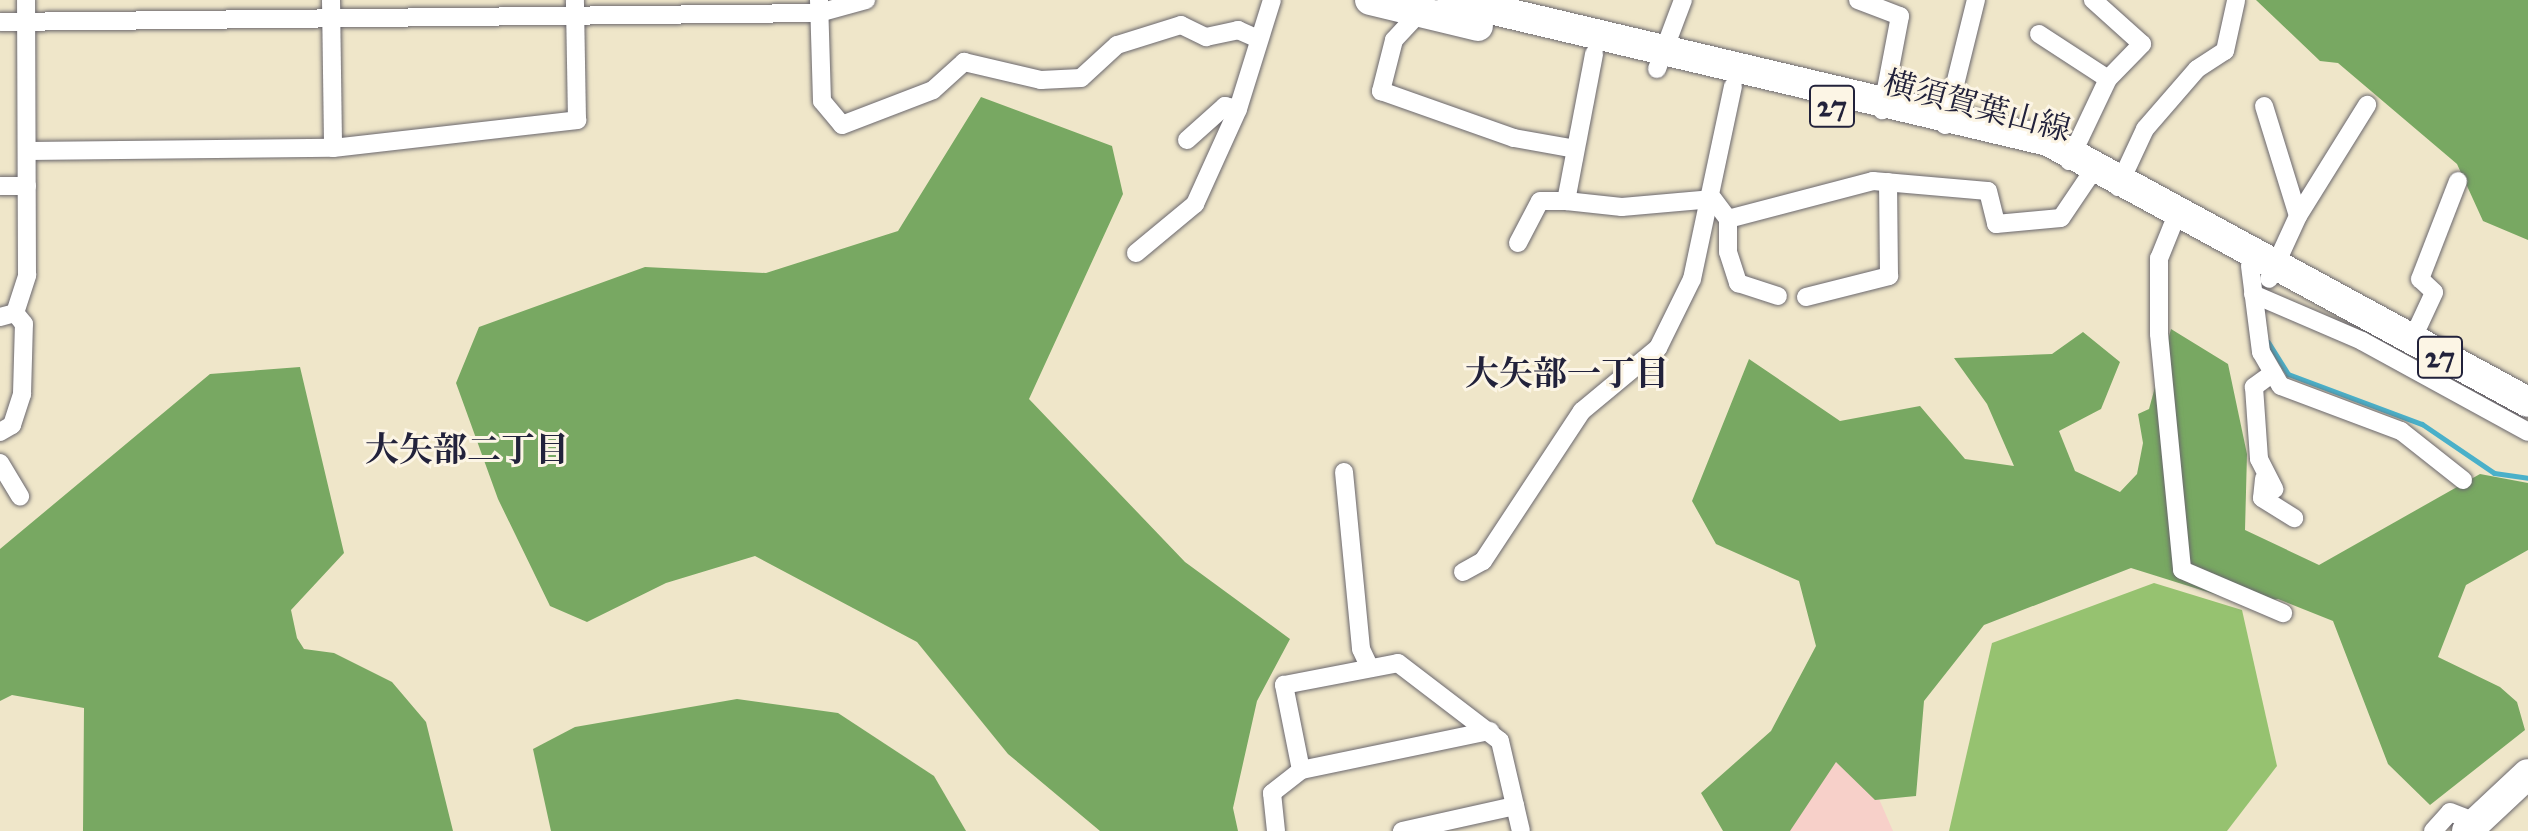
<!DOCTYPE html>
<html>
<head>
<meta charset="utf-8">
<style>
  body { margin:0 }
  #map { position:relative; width:2528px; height:831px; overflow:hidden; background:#efe6c9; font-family:"IM FELL Great Primer","Noto Serif JP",serif }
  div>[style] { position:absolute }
  .built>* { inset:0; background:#f7d0c9 }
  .green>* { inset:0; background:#96c270 }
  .forest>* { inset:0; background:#78a862 }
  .stream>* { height:5px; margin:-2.5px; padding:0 2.5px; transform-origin:2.5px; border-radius:2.5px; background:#4ab0c9 }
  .roads { filter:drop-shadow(0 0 2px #6a676d) drop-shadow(0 0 2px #6a676d) }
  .minor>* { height:18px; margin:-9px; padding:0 9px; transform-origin:9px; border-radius:9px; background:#fff }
  .primary>* { height:30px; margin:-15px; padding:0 15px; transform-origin:15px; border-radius:15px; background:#fff }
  span { translate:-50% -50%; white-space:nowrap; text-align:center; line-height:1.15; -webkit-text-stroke:6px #fcf5e5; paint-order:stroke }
  .shield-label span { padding:2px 6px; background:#fcf5e5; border:2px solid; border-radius:6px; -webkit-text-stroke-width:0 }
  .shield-label { font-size:30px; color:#22223b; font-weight:700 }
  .street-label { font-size:32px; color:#22223b }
  .neighbourhood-label { font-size:34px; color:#22223b; font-weight:700 }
</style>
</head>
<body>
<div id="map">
  <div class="built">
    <i style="clip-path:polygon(1830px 745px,1856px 746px,1893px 831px,1788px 831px)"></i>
  </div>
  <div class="green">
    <i style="clip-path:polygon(2154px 583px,2242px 610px,2277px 766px,2227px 831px,1949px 831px,1992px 643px)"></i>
  </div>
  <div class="forest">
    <i style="clip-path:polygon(2256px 0,2528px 0,2528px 240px,2483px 221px,2457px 164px,2338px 63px,2320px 61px)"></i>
    <i style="clip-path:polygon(981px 97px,1112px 146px,1123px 194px,1029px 399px,1185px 562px,1290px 639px,1257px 701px,1233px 808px,1238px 831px,1100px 831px,1008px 754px,917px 642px,755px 556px,666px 583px,587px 622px,550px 606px,498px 499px,456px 383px,479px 327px,645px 267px,766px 273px,898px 231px)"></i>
    <i style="clip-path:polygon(2171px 329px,2228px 364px,2247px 454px,2245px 530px,2319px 565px,2480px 474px,2528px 483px,2528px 550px,2466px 585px,2438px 657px,2500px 687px,2517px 702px,2525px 730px,2430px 805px,2388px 764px,2333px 621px,2278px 599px,2246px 604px,2131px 568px,1984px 625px,1924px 701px,1916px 796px,1875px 800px,1836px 762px,1790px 831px,1723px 831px,1701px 793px,1771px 731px,1816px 646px,1799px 581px,1716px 544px,1692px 501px,1749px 359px,1840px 421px,1920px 406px,1965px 459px,2014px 466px,1987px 404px,1954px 358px,2052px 354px,2083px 332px,2120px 362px,2101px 409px,2059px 431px,2075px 471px,2120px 492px,2137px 474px,2143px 443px,2138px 414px,2149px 409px)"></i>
    <i style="clip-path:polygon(300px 367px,344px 553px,291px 610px,297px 638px,304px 649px,334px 653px,392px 682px,426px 722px,453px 831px,83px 831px,84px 708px,12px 695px,0 701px,0 549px,210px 374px)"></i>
    <i style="clip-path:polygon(737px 699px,838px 713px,934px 776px,966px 831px,551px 831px,533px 749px,575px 727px)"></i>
  </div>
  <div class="stream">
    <i style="left:2268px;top:342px;width:38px;rotate:58deg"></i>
    <i style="left:2288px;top:374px;width:143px;rotate:20.5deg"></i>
    <i style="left:2422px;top:424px;width:87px;rotate:34.2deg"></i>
    <i style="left:2494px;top:473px;width:34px;rotate:8deg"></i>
  </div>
  <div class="roads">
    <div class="minor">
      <i style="left:331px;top:0;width:148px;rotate:89.2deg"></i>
      <i style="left:819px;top:0;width:101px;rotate:88.3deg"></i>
      <i style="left:822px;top:101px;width:31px;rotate:50deg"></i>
      <i style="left:842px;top:125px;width:97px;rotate:-21deg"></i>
      <i style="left:933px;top:90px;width:42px;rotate:-42.1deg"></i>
      <i style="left:964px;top:62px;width:79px;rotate:13.2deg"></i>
      <i style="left:1041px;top:80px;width:40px;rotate:-2.9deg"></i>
      <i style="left:1081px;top:78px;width:49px;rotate:-42.5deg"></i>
      <i style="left:1117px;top:45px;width:67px;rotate:-17.4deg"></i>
      <i style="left:1181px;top:25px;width:28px;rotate:26deg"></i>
      <i style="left:1206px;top:37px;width:33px;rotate:-12deg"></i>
      <i style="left:1238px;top:30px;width:20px;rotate:24deg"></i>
      <i style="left:1858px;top:0;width:45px;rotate:20.9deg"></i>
      <i style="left:1900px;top:16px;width:96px;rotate:100.8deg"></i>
      <i style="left:1420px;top:12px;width:38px;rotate:133deg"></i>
      <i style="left:1394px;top:40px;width:53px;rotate:104.3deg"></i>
      <i style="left:1381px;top:91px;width:141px;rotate:19.5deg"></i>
      <i style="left:1514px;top:138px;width:62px;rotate:10.2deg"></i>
      <i style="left:0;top:22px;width:819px;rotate:-0.63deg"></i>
      <i style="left:819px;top:13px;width:49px;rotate:-15.5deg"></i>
      <i style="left:2039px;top:34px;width:82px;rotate:33.1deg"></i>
      <i style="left:1657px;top:69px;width:74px;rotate:-69.4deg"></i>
      <i style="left:2264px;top:106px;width:115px;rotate:72.8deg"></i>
      <i style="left:2298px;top:216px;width:69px;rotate:114.7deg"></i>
      <i style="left:1945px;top:125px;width:129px;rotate:-76.1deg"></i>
      <i style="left:1187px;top:140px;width:51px;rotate:-41.8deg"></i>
      <i style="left:1225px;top:106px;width:13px;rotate:13deg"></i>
      <i style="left:28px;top:151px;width:305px;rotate:-0.6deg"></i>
      <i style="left:333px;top:148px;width:246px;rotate:-6.5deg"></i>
      <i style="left:577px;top:120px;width:120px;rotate:-91deg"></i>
      <i style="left:2069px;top:161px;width:91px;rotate:-64.6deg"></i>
      <i style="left:2108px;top:79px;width:49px;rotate:-45.8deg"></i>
      <i style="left:2142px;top:44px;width:66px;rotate:-138.1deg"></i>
      <i style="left:0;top:186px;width:27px"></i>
      <i style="left:2118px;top:187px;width:64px;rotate:-65deg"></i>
      <i style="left:2145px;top:129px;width:79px;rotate:-49.1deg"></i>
      <i style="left:2197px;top:69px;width:33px;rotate:-33deg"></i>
      <i style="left:2225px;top:51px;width:51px;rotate:-77.6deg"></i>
      <i style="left:1566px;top:201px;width:56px;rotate:6.1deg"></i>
      <i style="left:1622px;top:207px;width:91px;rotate:-5deg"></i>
      <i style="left:1713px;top:199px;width:25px;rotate:53deg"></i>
      <i style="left:1728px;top:219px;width:33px;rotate:90deg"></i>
      <i style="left:1728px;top:252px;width:33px;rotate:72deg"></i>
      <i style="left:1738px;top:283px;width:42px;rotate:18deg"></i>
      <i style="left:2298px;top:216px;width:131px;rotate:-58.1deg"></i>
      <i style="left:1728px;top:219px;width:150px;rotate:-14.7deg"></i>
      <i style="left:1873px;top:181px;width:115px;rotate:5deg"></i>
      <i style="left:1988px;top:191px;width:34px;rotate:76deg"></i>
      <i style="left:1996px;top:224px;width:65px;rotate:-5.3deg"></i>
      <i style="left:2061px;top:218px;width:48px;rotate:-56deg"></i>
      <i style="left:2173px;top:224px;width:37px;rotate:112deg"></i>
      <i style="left:2159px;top:258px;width:76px;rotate:90deg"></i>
      <i style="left:2159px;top:334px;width:237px;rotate:84.4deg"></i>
      <i style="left:2182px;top:570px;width:110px;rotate:23.1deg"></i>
      <i style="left:1518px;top:243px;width:47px;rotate:-62.4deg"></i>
      <i style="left:1540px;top:201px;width:26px"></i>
      <i style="left:1566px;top:201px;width:150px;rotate:-79.2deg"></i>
      <i style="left:1136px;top:253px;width:77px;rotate:-39.7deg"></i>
      <i style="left:1195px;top:204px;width:104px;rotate:-65.6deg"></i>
      <i style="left:1238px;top:109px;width:114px;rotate:-72.7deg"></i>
      <i style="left:2250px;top:266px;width:87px;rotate:82.7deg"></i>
      <i style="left:2261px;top:352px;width:39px;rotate:60deg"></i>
      <i style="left:2281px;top:386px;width:128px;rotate:20.6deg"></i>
      <i style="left:2401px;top:431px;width:79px;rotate:38.3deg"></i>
      <i style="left:2253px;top:294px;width:119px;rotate:23.3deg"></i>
      <i style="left:2362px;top:341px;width:189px;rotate:28.7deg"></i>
      <i style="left:1806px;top:297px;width:86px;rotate:-14.2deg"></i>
      <i style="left:1889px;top:276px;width:94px;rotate:-90.6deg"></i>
      <i style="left:0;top:317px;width:16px;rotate:-15deg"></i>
      <i style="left:15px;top:313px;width:40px;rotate:-72deg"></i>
      <i style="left:27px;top:275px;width:275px;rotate:-90.2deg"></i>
      <i style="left:2418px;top:327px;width:38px;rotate:-65deg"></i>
      <i style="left:2434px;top:292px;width:19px;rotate:-137deg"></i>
      <i style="left:2420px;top:279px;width:105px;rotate:-68.8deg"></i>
      <i style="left:2273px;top:373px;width:24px;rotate:144deg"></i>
      <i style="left:2254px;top:387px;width:72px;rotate:86deg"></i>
      <i style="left:2259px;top:459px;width:34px;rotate:63deg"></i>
      <i style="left:0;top:432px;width:14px;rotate:-30deg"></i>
      <i style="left:12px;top:425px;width:33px;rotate:-72deg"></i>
      <i style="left:22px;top:394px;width:70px;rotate:-88.4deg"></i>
      <i style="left:24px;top:324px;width:14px;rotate:-129deg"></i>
      <i style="left:0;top:463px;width:39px;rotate:59deg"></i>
      <i style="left:1344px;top:472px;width:178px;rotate:84.5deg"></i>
      <i style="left:1361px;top:649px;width:21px;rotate:65deg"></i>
      <i style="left:2264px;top:479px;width:19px;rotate:96deg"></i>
      <i style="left:2262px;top:498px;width:38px;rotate:32deg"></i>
      <i style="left:1463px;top:572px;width:23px;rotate:-29deg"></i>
      <i style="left:1483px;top:561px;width:180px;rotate:-56.6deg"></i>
      <i style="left:1582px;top:411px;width:99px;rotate:-39.7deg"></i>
      <i style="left:1658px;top:348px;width:77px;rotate:-63.8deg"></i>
      <i style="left:1692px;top:279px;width:197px;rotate:-78deg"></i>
      <i style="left:1301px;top:770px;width:193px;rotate:-11.7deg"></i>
      <i style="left:1276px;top:831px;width:38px;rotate:-96deg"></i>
      <i style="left:1272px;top:793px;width:37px;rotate:-38deg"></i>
      <i style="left:1301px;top:770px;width:87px;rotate:-101.3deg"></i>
      <i style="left:1284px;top:685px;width:116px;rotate:-10.9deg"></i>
      <i style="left:1398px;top:663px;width:128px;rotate:37.4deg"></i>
      <i style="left:1500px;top:741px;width:92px;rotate:76.9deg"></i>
      <i style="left:1402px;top:831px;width:116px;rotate:-12.5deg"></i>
      <i style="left:2433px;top:831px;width:25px;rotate:-48deg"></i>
      <i style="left:2450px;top:812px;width:28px;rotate:21deg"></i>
    </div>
    <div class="primary">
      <i style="left:1370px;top:0;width:111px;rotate:13.5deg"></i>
      <i style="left:1452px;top:0;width:612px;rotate:13.31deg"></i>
      <i style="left:2048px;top:141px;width:546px;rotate:28.54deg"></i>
      <i style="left:2467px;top:831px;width:83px;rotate:-43.1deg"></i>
    </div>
  </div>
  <div class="shield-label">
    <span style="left:1832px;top:106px">27</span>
    <span style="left:2440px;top:357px">27</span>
  </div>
  <div class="street-label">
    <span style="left:1977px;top:107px;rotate:15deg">横須賀葉山線</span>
  </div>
  <div class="neighbourhood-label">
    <span style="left:1567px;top:374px">大矢部一丁目</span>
    <span style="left:467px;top:450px">大矢部二丁目</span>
  </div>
</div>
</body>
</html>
